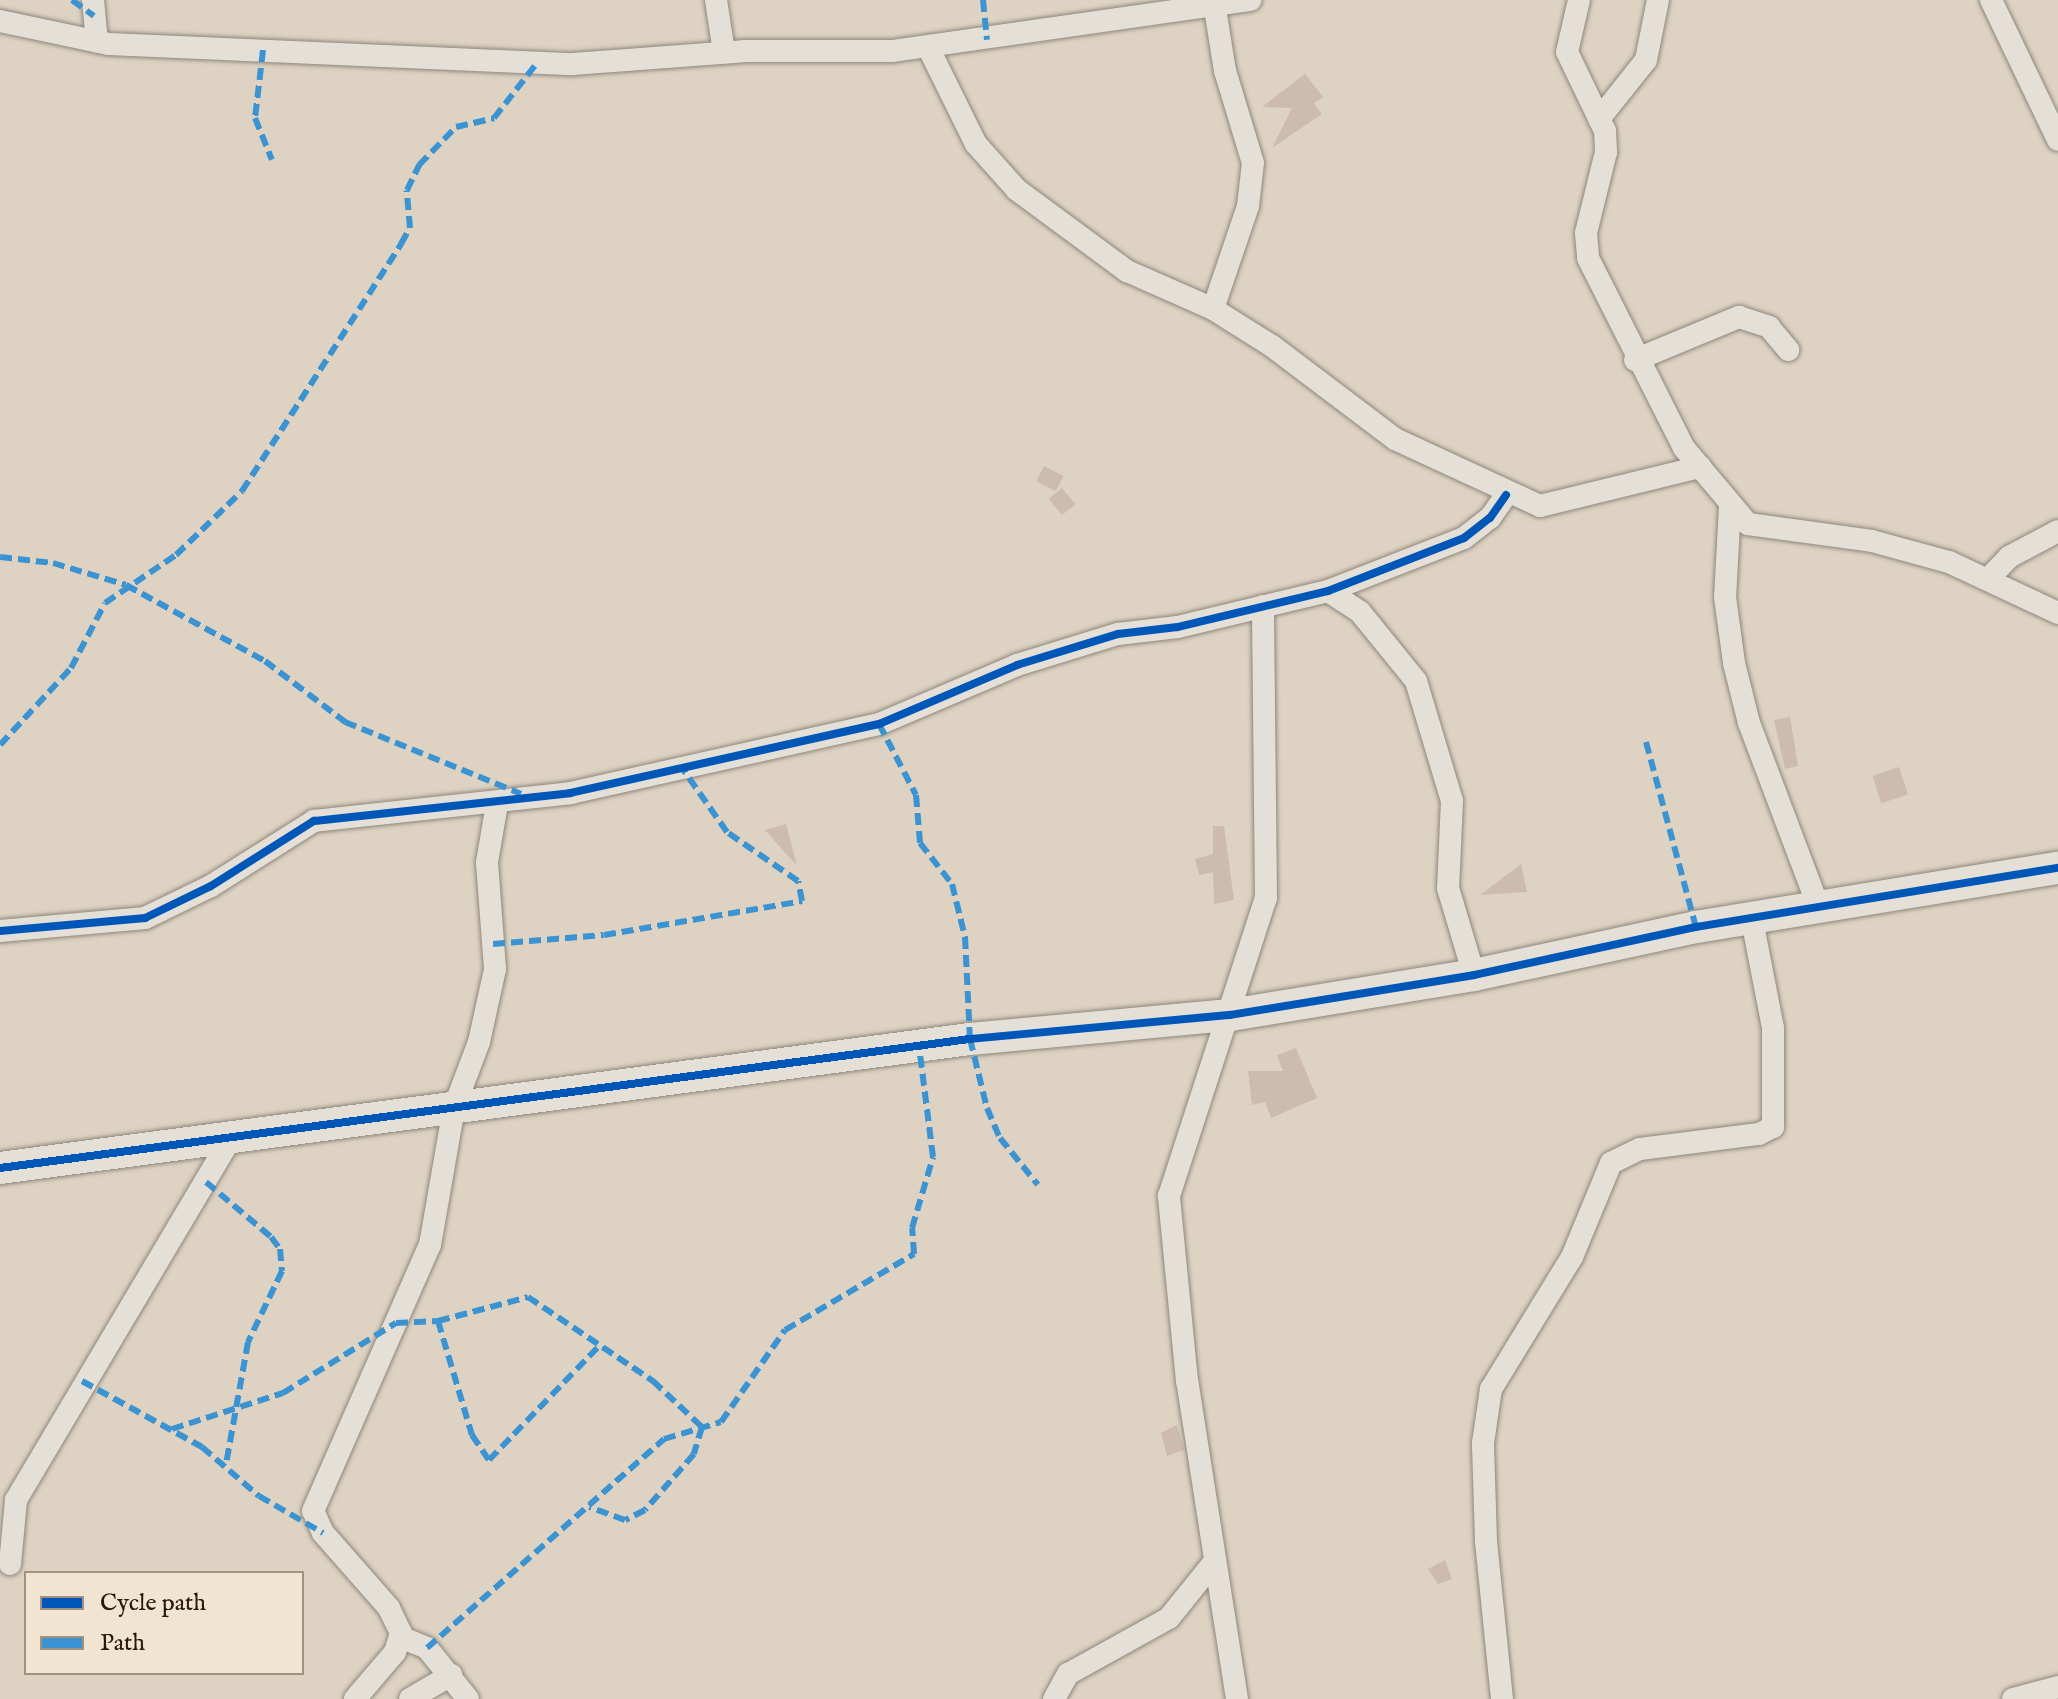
<!DOCTYPE html>
<html>
<head>
<meta charset="utf-8">
<style>
  body { margin:0 }
  #map { position:relative; width:2058px; height:1699px; overflow:hidden; background:#ded3c3; font-family:"IM FELL English",serif }
  div>[style] { position:absolute }
  .building>* { inset:0; background:#cdbcae; transform-origin:0 0 }
  .roads { filter:drop-shadow(0 0 2px #8e867b) drop-shadow(0 0 2px #8e867b) }
  .street>* { height:22px; margin:-11px; padding:0 11px; transform-origin:11px; border-radius:11px; background:#e5e0d7 }
  .secondary>* { height:32px; margin:-16px; padding:0 16px; transform-origin:16px; border-radius:16px; background:#e5e0d7 }
  .quiet>* { height:6px; margin-top:-3px; transform-origin:0; background:repeating-linear-gradient(90deg,#3c93d2 0 12px,transparent 0 18px) }
  .cycleway>* { height:8px; margin:-4px; padding:0 4px; transform-origin:4px; border-radius:4px; background:#0057b8 }
  span { translate:-50% -50%; white-space:nowrap; text-align:center; line-height:1.15; -webkit-text-stroke:6px #f1e4d0; paint-order:stroke }
  .legend { position:absolute; left:24px; top:1571px; width:280px; height:104px; box-sizing:border-box; background:#f1e4d0; border:2px solid #a19380; margin:0; padding:10px 14px; list-style:none; font-size:24px; color:#291909 }
  .legend li { display:flex; align-items:center; gap:16px; height:40px }
  .legend b { width:40px; border:2px solid #a19380 }
</style>
</head>
<body>
<div id="map">
  <div class="building">
    <i style="clip-path:polygon(1305px 74px,1323px 97px,1314px 103px,1322px 114px,1272px 148px,1292px 108px,1262px 107px)"></i>
    <i style="left:1044px;top:466px;width:22px;height:17px;rotate:27deg"></i>
    <i style="left:1062px;top:488px;width:21px;height:17px;rotate:51deg"></i>
    <i style="clip-path:polygon(1790px 717px,1798px 766px,1785px 769px,1774px 720px)"></i>
    <i style="left:1899px;top:767px;width:29px;height:28px;rotate:72deg"></i>
    <i style="clip-path:polygon(786px 824px,797px 866px,765px 830px)"></i>
    <i style="clip-path:polygon(1213px 826px,1224px 826px,1234px 900px,1214px 904px,1213px 872px,1199px 875px,1195px 859px,1213px 854px)"></i>
    <i style="clip-path:polygon(1521px 864px,1527px 892px,1480px 895px)"></i>
    <i style="clip-path:polygon(1296px 1048px,1317px 1098px,1271px 1118px,1265px 1102px,1252px 1105px,1248px 1071px,1283px 1071px,1277px 1055px)"></i>
    <i style="clip-path:polygon(1177px 1425px,1184px 1450px,1167px 1456px,1161px 1433px)"></i>
    <i style="clip-path:polygon(1445px 1560px,1452px 1579px,1438px 1584px,1428px 1569px)"></i>
  </div>
  <div class="roads">
    <div class="street">
      <i style="left:93px;top:0;width:42px;rotate:84.6deg"></i>
      <i style="left:716px;top:0;width:53px;rotate:81.3deg"></i>
      <i style="left:1579px;top:0;width:53px;rotate:103deg"></i>
      <i style="left:1567px;top:52px;width:88px;rotate:64.3deg"></i>
      <i style="left:1605px;top:131px;width:21px;rotate:87deg"></i>
      <i style="left:1606px;top:152px;width:83px;rotate:103.9deg"></i>
      <i style="left:1586px;top:233px;width:25px;rotate:85deg"></i>
      <i style="left:1588px;top:258px;width:213px;rotate:63.2deg"></i>
      <i style="left:1684px;top:448px;width:99px;rotate:49.9deg"></i>
      <i style="left:1748px;top:524px;width:125px;rotate:7.8deg"></i>
      <i style="left:1872px;top:541px;width:80px;rotate:15.3deg"></i>
      <i style="left:1949px;top:562px;width:120px;rotate:25.1deg"></i>
      <i style="left:1991px;top:0;width:155px;rotate:64.4deg"></i>
      <i style="left:0;top:21px;width:111px;rotate:11.9deg"></i>
      <i style="left:109px;top:44px;width:464px;rotate:2.5deg"></i>
      <i style="left:573px;top:64px;width:171px;rotate:-4.3deg"></i>
      <i style="left:744px;top:51px;width:148px"></i>
      <i style="left:892px;top:51px;width:362px;rotate:-8.1deg"></i>
      <i style="left:928px;top:47px;width:108px;rotate:63.7deg"></i>
      <i style="left:976px;top:144px;width:62px;rotate:48.3deg"></i>
      <i style="left:1017px;top:190px;width:137px;rotate:36.4deg"></i>
      <i style="left:1127px;top:271px;width:94px;rotate:23.8deg"></i>
      <i style="left:1213px;top:309px;width:70px;rotate:32.1deg"></i>
      <i style="left:1272px;top:346px;width:154px;rotate:37.1deg"></i>
      <i style="left:1395px;top:439px;width:160px;rotate:24.8deg"></i>
      <i style="left:1540px;top:506px;width:165px;rotate:-13.7deg"></i>
      <i style="left:1599px;top:119px;width:75px;rotate:-51.5deg"></i>
      <i style="left:1646px;top:60px;width:61px;rotate:-78.7deg"></i>
      <i style="left:1213px;top:309px;width:109px;rotate:-71.2deg"></i>
      <i style="left:1248px;top:206px;width:43px;rotate:-83.4deg"></i>
      <i style="left:1253px;top:163px;width:96px;rotate:-106.9deg"></i>
      <i style="left:1225px;top:71px;width:70px;rotate:-99.1deg"></i>
      <i style="left:1635px;top:360px;width:113px;rotate:-22.5deg"></i>
      <i style="left:1739px;top:317px;width:32px;rotate:18deg"></i>
      <i style="left:1769px;top:327px;width:30px;rotate:50deg"></i>
      <i style="left:1730px;top:506px;width:91px;rotate:93.1deg"></i>
      <i style="left:1725px;top:597px;width:67px;rotate:82.2deg"></i>
      <i style="left:1734px;top:663px;width:62px;rotate:76deg"></i>
      <i style="left:1749px;top:723px;width:198px;rotate:69.3deg"></i>
      <i style="left:1990px;top:577px;width:28px;rotate:-46deg"></i>
      <i style="left:2009px;top:557px;width:55px;rotate:-28deg"></i>
      <i style="left:1328px;top:591px;width:38px;rotate:33deg"></i>
      <i style="left:1360px;top:612px;width:89px;rotate:50.9deg"></i>
      <i style="left:1416px;top:681px;width:125px;rotate:73.3deg"></i>
      <i style="left:1452px;top:801px;width:87px;rotate:92.6deg"></i>
      <i style="left:1448px;top:888px;width:91px;rotate:73.4deg"></i>
      <i style="left:0;top:931px;width:146px;rotate:-5.1deg"></i>
      <i style="left:145px;top:918px;width:73px;rotate:-25.9deg"></i>
      <i style="left:211px;top:886px;width:122px;rotate:-32.3deg"></i>
      <i style="left:314px;top:821px;width:258px;rotate:-6.2deg"></i>
      <i style="left:570px;top:793px;width:317px;rotate:-12.6deg"></i>
      <i style="left:879px;top:724px;width:150px;rotate:-23.1deg"></i>
      <i style="left:1017px;top:665px;width:106px;rotate:-17.1deg"></i>
      <i style="left:1118px;top:634px;width:60px;rotate:-6.7deg"></i>
      <i style="left:1178px;top:627px;width:154px;rotate:-13.5deg"></i>
      <i style="left:1328px;top:591px;width:146px;rotate:-21.3deg"></i>
      <i style="left:1464px;top:538px;width:33px;rotate:-38deg"></i>
      <i style="left:1490px;top:518px;width:28px;rotate:-55deg"></i>
      <i style="left:10px;top:1564px;width:64px;rotate:-84.6deg"></i>
      <i style="left:16px;top:1500px;width:425px;rotate:-59.3deg"></i>
      <i style="left:400px;top:1637px;width:29px;rotate:22deg"></i>
      <i style="left:427px;top:1648px;width:65px;rotate:51.2deg"></i>
      <i style="left:355px;top:1699px;width:62px;rotate:-49.6deg"></i>
      <i style="left:395px;top:1652px;width:20px;rotate:-72deg"></i>
      <i style="left:401px;top:1633px;width:28px;rotate:-116deg"></i>
      <i style="left:389px;top:1608px;width:100px;rotate:-131.3deg"></i>
      <i style="left:323px;top:1533px;width:24px;rotate:-114deg"></i>
      <i style="left:313px;top:1511px;width:291px;rotate:-66.3deg"></i>
      <i style="left:430px;top:1245px;width:139px;rotate:-80.1deg"></i>
      <i style="left:454px;top:1108px;width:71px;rotate:-69.3deg"></i>
      <i style="left:479px;top:1042px;width:75px;rotate:-77.6deg"></i>
      <i style="left:495px;top:969px;width:107px;rotate:-94.3deg"></i>
      <i style="left:487px;top:862px;width:59px;rotate:-80.2deg"></i>
      <i style="left:410px;top:1699px;width:48px;rotate:-30.3deg"></i>
      <i style="left:1054px;top:1699px;width:29px;rotate:-61deg"></i>
      <i style="left:1068px;top:1674px;width:115px;rotate:-29deg"></i>
      <i style="left:1169px;top:1618px;width:73px;rotate:-51.1deg"></i>
      <i style="left:1237px;top:1699px;width:322px;rotate:-98.9deg"></i>
      <i style="left:1187px;top:1381px;width:186px;rotate:-95.6deg"></i>
      <i style="left:1169px;top:1196px;width:313px;rotate:-72deg"></i>
      <i style="left:1266px;top:898px;width:292px;rotate:-90.6deg"></i>
      <i style="left:1502px;top:1699px;width:159px;rotate:-95.8deg"></i>
      <i style="left:1486px;top:1541px;width:98px;rotate:-91.8deg"></i>
      <i style="left:1483px;top:1443px;width:55px;rotate:-81.6deg"></i>
      <i style="left:1491px;top:1389px;width:155px;rotate:-58.5deg"></i>
      <i style="left:1572px;top:1257px;width:102px;rotate:-67.5deg"></i>
      <i style="left:1611px;top:1163px;width:32px;rotate:-26deg"></i>
      <i style="left:1640px;top:1149px;width:120px;rotate:-7.2deg"></i>
      <i style="left:1759px;top:1134px;width:16px;rotate:-27deg"></i>
      <i style="left:1773px;top:1127px;width:99px;rotate:-90deg"></i>
      <i style="left:1773px;top:1028px;width:110px;rotate:-101deg"></i>
      <i style="left:2013px;top:1699px;width:47px;rotate:-14.9deg"></i>
    </div>
    <div class="secondary">
      <i style="left:0;top:1168px;width:979px;rotate:-7.58deg"></i>
      <i style="left:970px;top:1039px;width:261px;rotate:-5.3deg"></i>
      <i style="left:1230px;top:1015px;width:247px;rotate:-9.3deg"></i>
      <i style="left:1474px;top:975px;width:227px;rotate:-12.2deg"></i>
      <i style="left:1696px;top:927px;width:367px;rotate:-9.3deg"></i>
    </div>
  </div>
  <div class="quiet">
    <i style="left:72px;top:0;width:27px;rotate:36deg"></i>
    <i style="left:983px;top:0;width:40px;rotate:84.3deg"></i>
    <i style="left:263px;top:50px;width:68px;rotate:96.7deg"></i>
    <i style="left:255px;top:118px;width:45px;rotate:68deg"></i>
    <i style="left:0;top:557px;width:53px;rotate:6.5deg"></i>
    <i style="left:53px;top:563px;width:76px;rotate:16.8deg"></i>
    <i style="left:126px;top:585px;width:158px;rotate:28.7deg"></i>
    <i style="left:265px;top:661px;width:101px;rotate:37.3deg"></i>
    <i style="left:345px;top:722px;width:190px;rotate:22.2deg"></i>
    <i style="left:879px;top:724px;width:80px;rotate:62.5deg"></i>
    <i style="left:916px;top:795px;width:48px;rotate:85.2deg"></i>
    <i style="left:920px;top:843px;width:52px;rotate:52deg"></i>
    <i style="left:952px;top:884px;width:55px;rotate:76.2deg"></i>
    <i style="left:965px;top:937px;width:102px;rotate:87.2deg"></i>
    <i style="left:970px;top:1039px;width:71px;rotate:76.2deg"></i>
    <i style="left:987px;top:1108px;width:33px;rotate:67deg"></i>
    <i style="left:1000px;top:1138px;width:60px;rotate:51deg"></i>
    <i style="left:1646px;top:742px;width:192px;rotate:74.9deg"></i>
    <i style="left:0;top:745px;width:105px;rotate:-47.3deg"></i>
    <i style="left:71px;top:668px;width:73px;rotate:-62.4deg"></i>
    <i style="left:105px;top:603px;width:86px;rotate:-34.1deg"></i>
    <i style="left:176px;top:555px;width:92px;rotate:-44.1deg"></i>
    <i style="left:242px;top:491px;width:294px;rotate:-57.2deg"></i>
    <i style="left:401px;top:244px;width:18px;rotate:-61deg"></i>
    <i style="left:410px;top:228px;width:38px;rotate:-95deg"></i>
    <i style="left:407px;top:190px;width:28px;rotate:-64deg"></i>
    <i style="left:419px;top:165px;width:53px;rotate:-45.8deg"></i>
    <i style="left:456px;top:127px;width:39px;rotate:-13deg"></i>
    <i style="left:494px;top:118px;width:70px;rotate:-52deg"></i>
    <i style="left:493px;top:944px;width:111px;rotate:-4.6deg"></i>
    <i style="left:604px;top:935px;width:201px;rotate:-9.7deg"></i>
    <i style="left:802px;top:901px;width:20px;rotate:-101deg"></i>
    <i style="left:798px;top:881px;width:86px;rotate:-145.4deg"></i>
    <i style="left:727px;top:832px;width:78px;rotate:-125.1deg"></i>
    <i style="left:206px;top:1182px;width:85px;rotate:40.2deg"></i>
    <i style="left:271px;top:1237px;width:15px;rotate:53deg"></i>
    <i style="left:280px;top:1249px;width:22px;rotate:85deg"></i>
    <i style="left:282px;top:1271px;width:79px;rotate:115.6deg"></i>
    <i style="left:248px;top:1342px;width:124px;rotate:100.2deg"></i>
    <i style="left:438px;top:1321px;width:119px;rotate:73.4deg"></i>
    <i style="left:472px;top:1435px;width:30px;rotate:56deg"></i>
    <i style="left:489px;top:1460px;width:156px;rotate:-46deg"></i>
    <i style="left:82px;top:1381px;width:137px;rotate:28.8deg"></i>
    <i style="left:202px;top:1447px;width:75px;rotate:40.7deg"></i>
    <i style="left:259px;top:1496px;width:74px;rotate:30deg"></i>
    <i style="left:172px;top:1429px;width:117px;rotate:-18deg"></i>
    <i style="left:283px;top:1393px;width:133px;rotate:-31.8deg"></i>
    <i style="left:396px;top:1323px;width:42px;rotate:-2.7deg"></i>
    <i style="left:438px;top:1321px;width:93px;rotate:-14.9deg"></i>
    <i style="left:528px;top:1297px;width:151px;rotate:33.9deg"></i>
    <i style="left:653px;top:1381px;width:67px;rotate:43.2deg"></i>
    <i style="left:702px;top:1427px;width:28px;rotate:107deg"></i>
    <i style="left:694px;top:1454px;width:74px;rotate:131.2deg"></i>
    <i style="left:645px;top:1510px;width:22px;rotate:153deg"></i>
    <i style="left:625px;top:1520px;width:38px;rotate:-160deg"></i>
    <i style="left:427px;top:1648px;width:316px;rotate:-41.4deg"></i>
    <i style="left:664px;top:1439px;width:59px;rotate:-16.6deg"></i>
    <i style="left:721px;top:1422px;width:112px;rotate:-55.2deg"></i>
    <i style="left:785px;top:1330px;width:150px;rotate:-30.5deg"></i>
    <i style="left:914px;top:1254px;width:26px;rotate:-94deg"></i>
    <i style="left:912px;top:1228px;width:74px;rotate:-73.5deg"></i>
    <i style="left:933px;top:1157px;width:112px;rotate:-97.2deg"></i>
  </div>
  <div class="cycleway">
    <i style="left:0;top:931px;width:146px;rotate:-5.1deg"></i>
    <i style="left:145px;top:918px;width:73px;rotate:-25.9deg"></i>
    <i style="left:211px;top:886px;width:122px;rotate:-32.3deg"></i>
    <i style="left:314px;top:821px;width:258px;rotate:-6.2deg"></i>
    <i style="left:570px;top:793px;width:317px;rotate:-12.6deg"></i>
    <i style="left:879px;top:724px;width:150px;rotate:-23.1deg"></i>
    <i style="left:1017px;top:665px;width:106px;rotate:-17.1deg"></i>
    <i style="left:1118px;top:634px;width:60px;rotate:-6.7deg"></i>
    <i style="left:1178px;top:627px;width:154px;rotate:-13.5deg"></i>
    <i style="left:1328px;top:591px;width:146px;rotate:-21.3deg"></i>
    <i style="left:1464px;top:538px;width:33px;rotate:-38deg"></i>
    <i style="left:1490px;top:518px;width:28px;rotate:-55deg"></i>
    <i style="left:0;top:1168px;width:979px;rotate:-7.58deg"></i>
    <i style="left:970px;top:1039px;width:261px;rotate:-5.3deg"></i>
    <i style="left:1230px;top:1015px;width:247px;rotate:-9.3deg"></i>
    <i style="left:1474px;top:975px;width:227px;rotate:-12.2deg"></i>
    <i style="left:1696px;top:927px;width:367px;rotate:-9.3deg"></i>
  </div>
  <ul class="legend">
  <li><b style="height:10px;background:#0057b8"></b>Cycle path</li>
  <li><b style="height:10px;background:#3c93d2"></b>Path</li>
  </ul>
</div>
</body>
</html>
